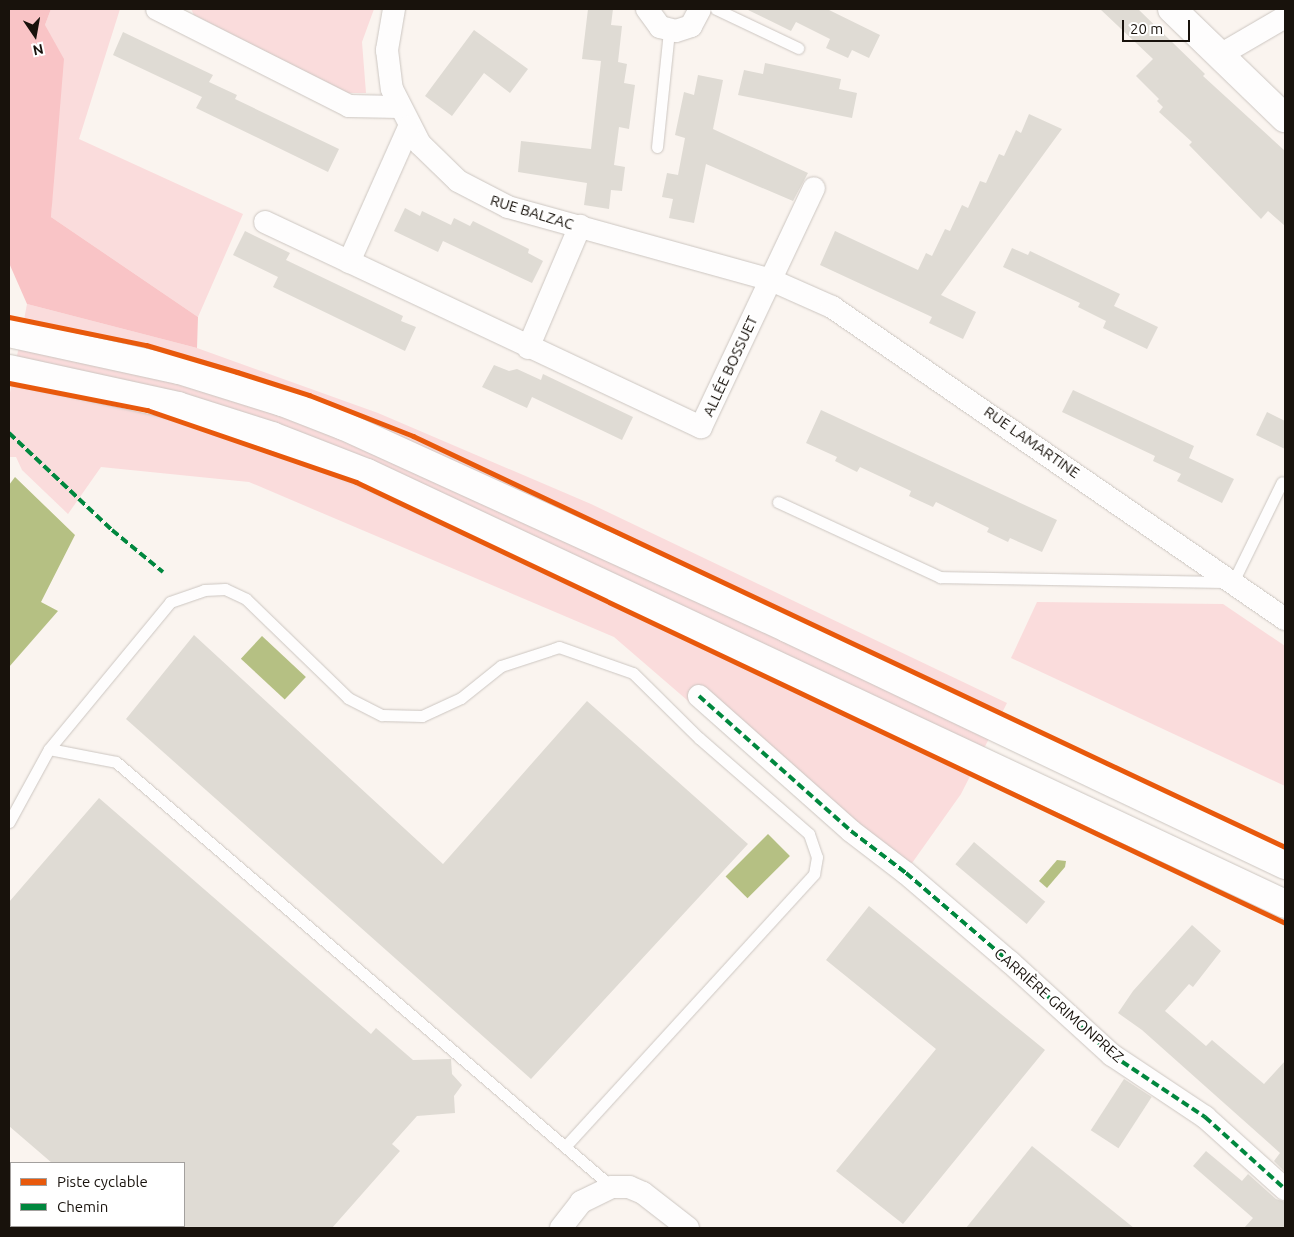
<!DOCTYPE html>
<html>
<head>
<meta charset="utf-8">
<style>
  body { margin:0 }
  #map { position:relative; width:1294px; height:1237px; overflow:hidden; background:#faf4ef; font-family:Ubuntu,sans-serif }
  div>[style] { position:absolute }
  .green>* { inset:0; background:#fadcdc }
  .forest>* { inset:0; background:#f9c4c6 }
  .water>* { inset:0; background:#b5c083; transform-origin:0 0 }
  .building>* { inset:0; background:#dfdbd4; transform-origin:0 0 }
  .roads { filter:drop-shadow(0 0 1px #ccc6c1) drop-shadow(0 0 1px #ccc6c1) }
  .service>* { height:11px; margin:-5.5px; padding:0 5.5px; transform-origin:5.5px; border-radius:5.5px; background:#fefdfd }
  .minor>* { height:22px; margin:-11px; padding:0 11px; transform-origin:11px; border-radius:11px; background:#fefdfd }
  .tertiary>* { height:28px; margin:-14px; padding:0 14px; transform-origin:14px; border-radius:14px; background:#fefdfd }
  .primary>* { height:28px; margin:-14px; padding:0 14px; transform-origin:14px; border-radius:14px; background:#fefdfd }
  .quiet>* { height:4px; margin-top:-2px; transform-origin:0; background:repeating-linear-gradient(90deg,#00873e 0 8px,transparent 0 12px) }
  .cycleway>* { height:5px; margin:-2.5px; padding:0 2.5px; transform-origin:2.5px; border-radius:2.5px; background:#e8590c }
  span { translate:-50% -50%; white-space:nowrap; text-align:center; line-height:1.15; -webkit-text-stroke:4px #fff; paint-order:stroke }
  .street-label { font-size:15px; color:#18120c }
  .frame { position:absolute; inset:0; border:10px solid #18120c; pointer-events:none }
  .legend { position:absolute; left:10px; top:1162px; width:175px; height:65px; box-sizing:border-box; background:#fff; border:1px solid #a3a09e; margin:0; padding:6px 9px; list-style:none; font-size:15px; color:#18120c }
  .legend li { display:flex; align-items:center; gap:10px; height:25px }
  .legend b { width:25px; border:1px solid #a3a09e }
  .north { position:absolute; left:10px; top:10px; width:50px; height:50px; -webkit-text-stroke:4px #fff; paint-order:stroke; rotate:168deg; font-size:14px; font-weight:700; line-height:20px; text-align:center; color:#18120c }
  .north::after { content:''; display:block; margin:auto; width:18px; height:22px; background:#18120c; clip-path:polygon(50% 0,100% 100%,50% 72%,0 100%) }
  .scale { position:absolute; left:1122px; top:20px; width:68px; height:22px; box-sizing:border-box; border:2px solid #18120c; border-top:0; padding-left:6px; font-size:15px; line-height:18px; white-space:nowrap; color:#18120c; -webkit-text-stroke:4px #fff; paint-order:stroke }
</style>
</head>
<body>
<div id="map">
  <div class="green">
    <i style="clip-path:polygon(51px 9px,120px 9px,79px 139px,243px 214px,198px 317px,51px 217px,56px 128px,45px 25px)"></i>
    <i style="clip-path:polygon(191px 9px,374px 9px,362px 42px,366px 93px,345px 93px,194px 15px)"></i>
    <i style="clip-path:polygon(27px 304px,197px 348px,378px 413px,591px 504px,1007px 703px,961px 794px,900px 880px,840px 832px,614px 637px,249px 482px,101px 467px,68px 514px,22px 470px,16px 457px,9px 457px,9px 398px)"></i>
    <i style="clip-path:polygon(1037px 602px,1223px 604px,1285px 646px,1285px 786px,1011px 658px)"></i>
  </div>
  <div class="forest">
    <i style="clip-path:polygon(9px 9px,51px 9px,45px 25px,64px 59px,51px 217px,198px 317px,197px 348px,27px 304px,9px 263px)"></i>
  </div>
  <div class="water">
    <i style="clip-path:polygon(15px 477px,75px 535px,41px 602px,58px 611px,9px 667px,9px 485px)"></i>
    <i style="left:262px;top:636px;width:60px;height:31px;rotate:43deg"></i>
    <i style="left:768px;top:834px;width:31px;height:60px;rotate:45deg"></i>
    <i style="clip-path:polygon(1057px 860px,1066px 861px,1065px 867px,1047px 888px,1039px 881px)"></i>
  </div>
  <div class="building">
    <i style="clip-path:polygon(588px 9px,613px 9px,611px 25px,622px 26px,618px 62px,627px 64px,624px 83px,635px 85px,629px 129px,619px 127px,614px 165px,625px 167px,622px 191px,611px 190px,609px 209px,584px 205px,587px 183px,518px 172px,521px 141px,591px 149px,601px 61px,582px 59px)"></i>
    <i style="clip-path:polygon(746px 9px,827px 9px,880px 35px,869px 58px,852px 50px,848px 58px,826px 48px,830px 39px,796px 22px,791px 31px)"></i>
    <i style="clip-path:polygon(1100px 9px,1138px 9px,1205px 74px,1203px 76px,1285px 151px,1285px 226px,1268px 211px,1261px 219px,1189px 145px,1192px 142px,1159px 112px,1163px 107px,1157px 101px,1159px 99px,1136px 76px,1153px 59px)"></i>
    <i style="clip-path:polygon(474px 30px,528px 69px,510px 93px,484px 73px,452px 116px,425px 96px)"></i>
    <i style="clip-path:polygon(123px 32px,213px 75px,209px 82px,237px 95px,235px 99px,339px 149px,328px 172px,196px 108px,202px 97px,113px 55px)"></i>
    <i style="clip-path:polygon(765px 63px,841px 79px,839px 89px,857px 93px,852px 118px,738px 95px,744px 70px,763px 74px)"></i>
    <i style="clip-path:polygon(698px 75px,723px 80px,713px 129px,808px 173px,793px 201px,706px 164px,694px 223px,669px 218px,673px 199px,662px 197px,667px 173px,678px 175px,685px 138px,675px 135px,684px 92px,694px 95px)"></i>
    <i style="clip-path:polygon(1029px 114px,1062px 129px,941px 295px,976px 312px,963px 339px,929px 323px,932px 317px,820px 265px,835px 231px,918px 270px,926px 253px,932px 256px,945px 229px,950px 231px,962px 205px,968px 208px,980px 181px,986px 183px,999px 154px,1004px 156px,1016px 130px,1021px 133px)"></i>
    <i style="clip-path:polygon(405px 208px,420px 216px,422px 211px,451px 225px,454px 218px,470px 226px,473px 221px,529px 249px,528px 253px,543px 261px,532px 283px,443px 241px,438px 252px,394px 231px)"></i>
    <i style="clip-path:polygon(245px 231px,290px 253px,286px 260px,403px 316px,401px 321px,416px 327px,405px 351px,273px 287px,278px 277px,233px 255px)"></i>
    <i style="clip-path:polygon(1012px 248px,1028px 255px,1030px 251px,1120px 294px,1114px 306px,1158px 327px,1147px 349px,1103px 328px,1106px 321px,1078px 307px,1080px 303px,1003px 267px)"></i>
    <i style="clip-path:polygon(494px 365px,509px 371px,517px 369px,541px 380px,543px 374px,633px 417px,622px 440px,532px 397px,527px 408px,482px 387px)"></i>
    <i style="clip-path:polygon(1073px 390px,1194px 446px,1189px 458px,1234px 479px,1222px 503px,1177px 481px,1181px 474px,1153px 461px,1155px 456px,1062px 412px)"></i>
    <i style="clip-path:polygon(821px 410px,1057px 520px,1042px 552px,1010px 538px,1008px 542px,987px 532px,989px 528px,936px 502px,933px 507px,909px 496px,911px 491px,860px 467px,857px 472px,835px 461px,837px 457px,806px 443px)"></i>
    <i style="clip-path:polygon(1267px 412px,1285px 421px,1285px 449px,1256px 435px)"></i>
    <i style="clip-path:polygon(194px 635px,443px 864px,587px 701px,748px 844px,531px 1079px,126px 719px)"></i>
    <i style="clip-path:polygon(99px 798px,371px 1034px,376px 1028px,413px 1060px,451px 1059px,452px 1074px,462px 1085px,454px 1096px,455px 1113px,417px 1116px,392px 1144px,400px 1151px,332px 1228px,184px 1228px,184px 1163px,52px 1163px,9px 1126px,9px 902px)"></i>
    <i style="left:974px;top:842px;width:93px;height:29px;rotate:40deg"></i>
    <i style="clip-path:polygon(869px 906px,1045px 1050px,903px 1224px,836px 1171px,936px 1049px,826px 960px)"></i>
    <i style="clip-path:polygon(1192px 925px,1221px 951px,1193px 987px,1189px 984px,1165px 1011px,1206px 1046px,1212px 1040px,1264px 1084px,1285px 1061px,1285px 1172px,1274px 1161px,1280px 1153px,1142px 1030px,1118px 1013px,1133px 991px)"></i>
    <i style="left:1124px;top:1079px;width:33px;height:61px;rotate:33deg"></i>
    <i style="clip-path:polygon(1032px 1146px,1134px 1228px,966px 1228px)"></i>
    <i style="clip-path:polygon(1206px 1151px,1242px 1181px,1248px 1174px,1276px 1199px,1285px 1202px,1285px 1228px,1244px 1228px,1253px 1218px,1193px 1166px)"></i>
  </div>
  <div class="roads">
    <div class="service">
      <i style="left:716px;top:9px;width:91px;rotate:25.4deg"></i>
      <i style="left:657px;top:147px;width:118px;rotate:-84.1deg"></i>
      <i style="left:778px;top:502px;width:179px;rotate:24.8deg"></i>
      <i style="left:940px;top:577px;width:293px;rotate:1deg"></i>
      <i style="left:1233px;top:582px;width:111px;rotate:-63.9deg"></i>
      <i style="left:49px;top:749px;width:190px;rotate:-50.5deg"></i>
      <i style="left:170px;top:602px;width:36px;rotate:-19deg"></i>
      <i style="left:204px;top:590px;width:21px;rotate:-3deg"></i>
      <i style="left:225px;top:589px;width:23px;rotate:25deg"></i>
      <i style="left:246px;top:599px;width:142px;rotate:44.1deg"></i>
      <i style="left:348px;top:698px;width:38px;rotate:27deg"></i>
      <i style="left:382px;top:715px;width:40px;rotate:1.4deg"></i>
      <i style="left:422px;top:716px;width:43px;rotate:-24.8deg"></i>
      <i style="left:461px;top:698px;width:51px;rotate:-38.7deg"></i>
      <i style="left:501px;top:666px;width:61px;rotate:-18.1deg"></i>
      <i style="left:559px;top:647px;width:78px;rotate:19.4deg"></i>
      <i style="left:633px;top:673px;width:93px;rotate:44.6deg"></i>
      <i style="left:699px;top:738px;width:146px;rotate:41.1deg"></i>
      <i style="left:809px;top:834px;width:24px;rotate:71deg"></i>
      <i style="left:817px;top:857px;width:17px;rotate:100deg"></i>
      <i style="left:814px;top:874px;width:369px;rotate:132.4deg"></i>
      <i style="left:9px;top:822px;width:83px;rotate:-61.3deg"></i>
      <i style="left:49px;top:749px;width:68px;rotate:11deg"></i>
      <i style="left:116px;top:762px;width:653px;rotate:40.59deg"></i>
    </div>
    <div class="minor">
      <i style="left:157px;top:9px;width:215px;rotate:26.8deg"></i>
      <i style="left:349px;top:106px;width:50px;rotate:1.1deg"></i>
      <i style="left:394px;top:9px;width:42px;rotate:99.7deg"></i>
      <i style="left:387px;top:50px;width:39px;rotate:83deg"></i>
      <i style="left:392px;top:89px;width:62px;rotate:63deg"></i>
      <i style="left:420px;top:144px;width:53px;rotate:44.2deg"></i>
      <i style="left:458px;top:181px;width:56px;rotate:27.5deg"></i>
      <i style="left:508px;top:207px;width:273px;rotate:15.5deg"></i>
      <i style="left:771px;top:280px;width:67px;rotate:23.9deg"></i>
      <i style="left:832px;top:307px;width:550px;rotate:34.56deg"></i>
      <i style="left:647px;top:9px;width:22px;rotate:54deg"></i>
      <i style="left:660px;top:27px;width:16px;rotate:14deg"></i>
      <i style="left:676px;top:31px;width:16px;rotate:-18deg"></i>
      <i style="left:691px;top:26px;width:19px;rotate:-62deg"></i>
      <i style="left:1220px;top:55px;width:75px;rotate:-30.3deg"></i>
      <i style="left:265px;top:222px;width:482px;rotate:25.2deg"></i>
      <i style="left:701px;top:427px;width:264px;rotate:-64.7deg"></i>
      <i style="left:349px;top:262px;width:148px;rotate:-66deg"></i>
      <i style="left:528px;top:348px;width:133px;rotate:-66.9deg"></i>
      <i style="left:699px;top:696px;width:203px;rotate:41.6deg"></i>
      <i style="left:851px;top:831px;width:69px;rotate:37.4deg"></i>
      <i style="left:906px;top:873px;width:137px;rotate:40.6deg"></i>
      <i style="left:1010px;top:962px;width:138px;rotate:42.4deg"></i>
      <i style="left:1112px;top:1055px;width:112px;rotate:33.7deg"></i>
      <i style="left:1205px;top:1117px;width:108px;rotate:42deg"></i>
      <i style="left:561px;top:1228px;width:33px;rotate:-52deg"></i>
      <i style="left:581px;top:1202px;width:34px;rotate:-26deg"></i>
      <i style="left:612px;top:1187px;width:17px"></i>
      <i style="left:629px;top:1187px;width:15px;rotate:23deg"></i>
      <i style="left:643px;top:1193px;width:57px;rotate:37.9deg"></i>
    </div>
    <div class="tertiary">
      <i style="left:1172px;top:9px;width:157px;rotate:44deg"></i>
    </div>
    <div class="primary">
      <i style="left:9px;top:333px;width:174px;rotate:12.3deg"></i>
      <i style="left:179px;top:370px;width:108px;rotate:17.3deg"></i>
      <i style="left:282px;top:402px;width:66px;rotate:21.2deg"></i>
      <i style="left:344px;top:426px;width:487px;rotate:24.5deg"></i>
      <i style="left:787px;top:628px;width:552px;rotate:25.45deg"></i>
      <i style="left:9px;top:369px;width:173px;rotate:12.3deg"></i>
      <i style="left:178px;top:406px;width:99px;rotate:17.7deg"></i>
      <i style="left:272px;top:436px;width:102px;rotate:21.3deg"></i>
      <i style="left:367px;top:473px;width:1014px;rotate:25.15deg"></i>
    </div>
  </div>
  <div class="quiet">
    <i style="left:9px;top:433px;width:141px;rotate:43.3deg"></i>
    <i style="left:112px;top:530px;width:66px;rotate:39.5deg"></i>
    <i style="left:699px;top:696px;width:203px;rotate:41.6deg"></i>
    <i style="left:851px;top:831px;width:69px;rotate:37.4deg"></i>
    <i style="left:906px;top:873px;width:137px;rotate:40.6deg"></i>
    <i style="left:1010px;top:962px;width:138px;rotate:42.4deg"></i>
    <i style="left:1112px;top:1055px;width:112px;rotate:33.7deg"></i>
    <i style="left:1205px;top:1117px;width:108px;rotate:42deg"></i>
  </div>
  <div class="cycleway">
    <i style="left:9px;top:317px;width:140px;rotate:11.6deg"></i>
    <i style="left:146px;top:345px;width:95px;rotate:16.5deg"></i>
    <i style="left:237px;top:372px;width:76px;rotate:17.7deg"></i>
    <i style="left:309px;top:395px;width:112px;rotate:21.5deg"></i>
    <i style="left:413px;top:436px;width:964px;rotate:25.24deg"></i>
    <i style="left:9px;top:383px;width:141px;rotate:11.1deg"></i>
    <i style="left:147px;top:410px;width:221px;rotate:19deg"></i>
    <i style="left:356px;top:482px;width:1028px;rotate:25.39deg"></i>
  </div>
  <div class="street-label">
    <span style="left:532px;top:212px;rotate:17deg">RUE BALZAC</span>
    <span style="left:730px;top:366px;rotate:-65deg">ALLÉE BOSSUET</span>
    <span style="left:1032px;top:442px;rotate:35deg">RUE LAMARTINE</span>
    <span style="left:1059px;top:1005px;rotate:41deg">CARRIÈRE GRIMONPREZ</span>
  </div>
  <div class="frame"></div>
  <ul class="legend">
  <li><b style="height:6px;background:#e8590c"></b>Piste cyclable</li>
  <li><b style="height:6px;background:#00873e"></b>Chemin</li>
  </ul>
  <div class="north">N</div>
  <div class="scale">20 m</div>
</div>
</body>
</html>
